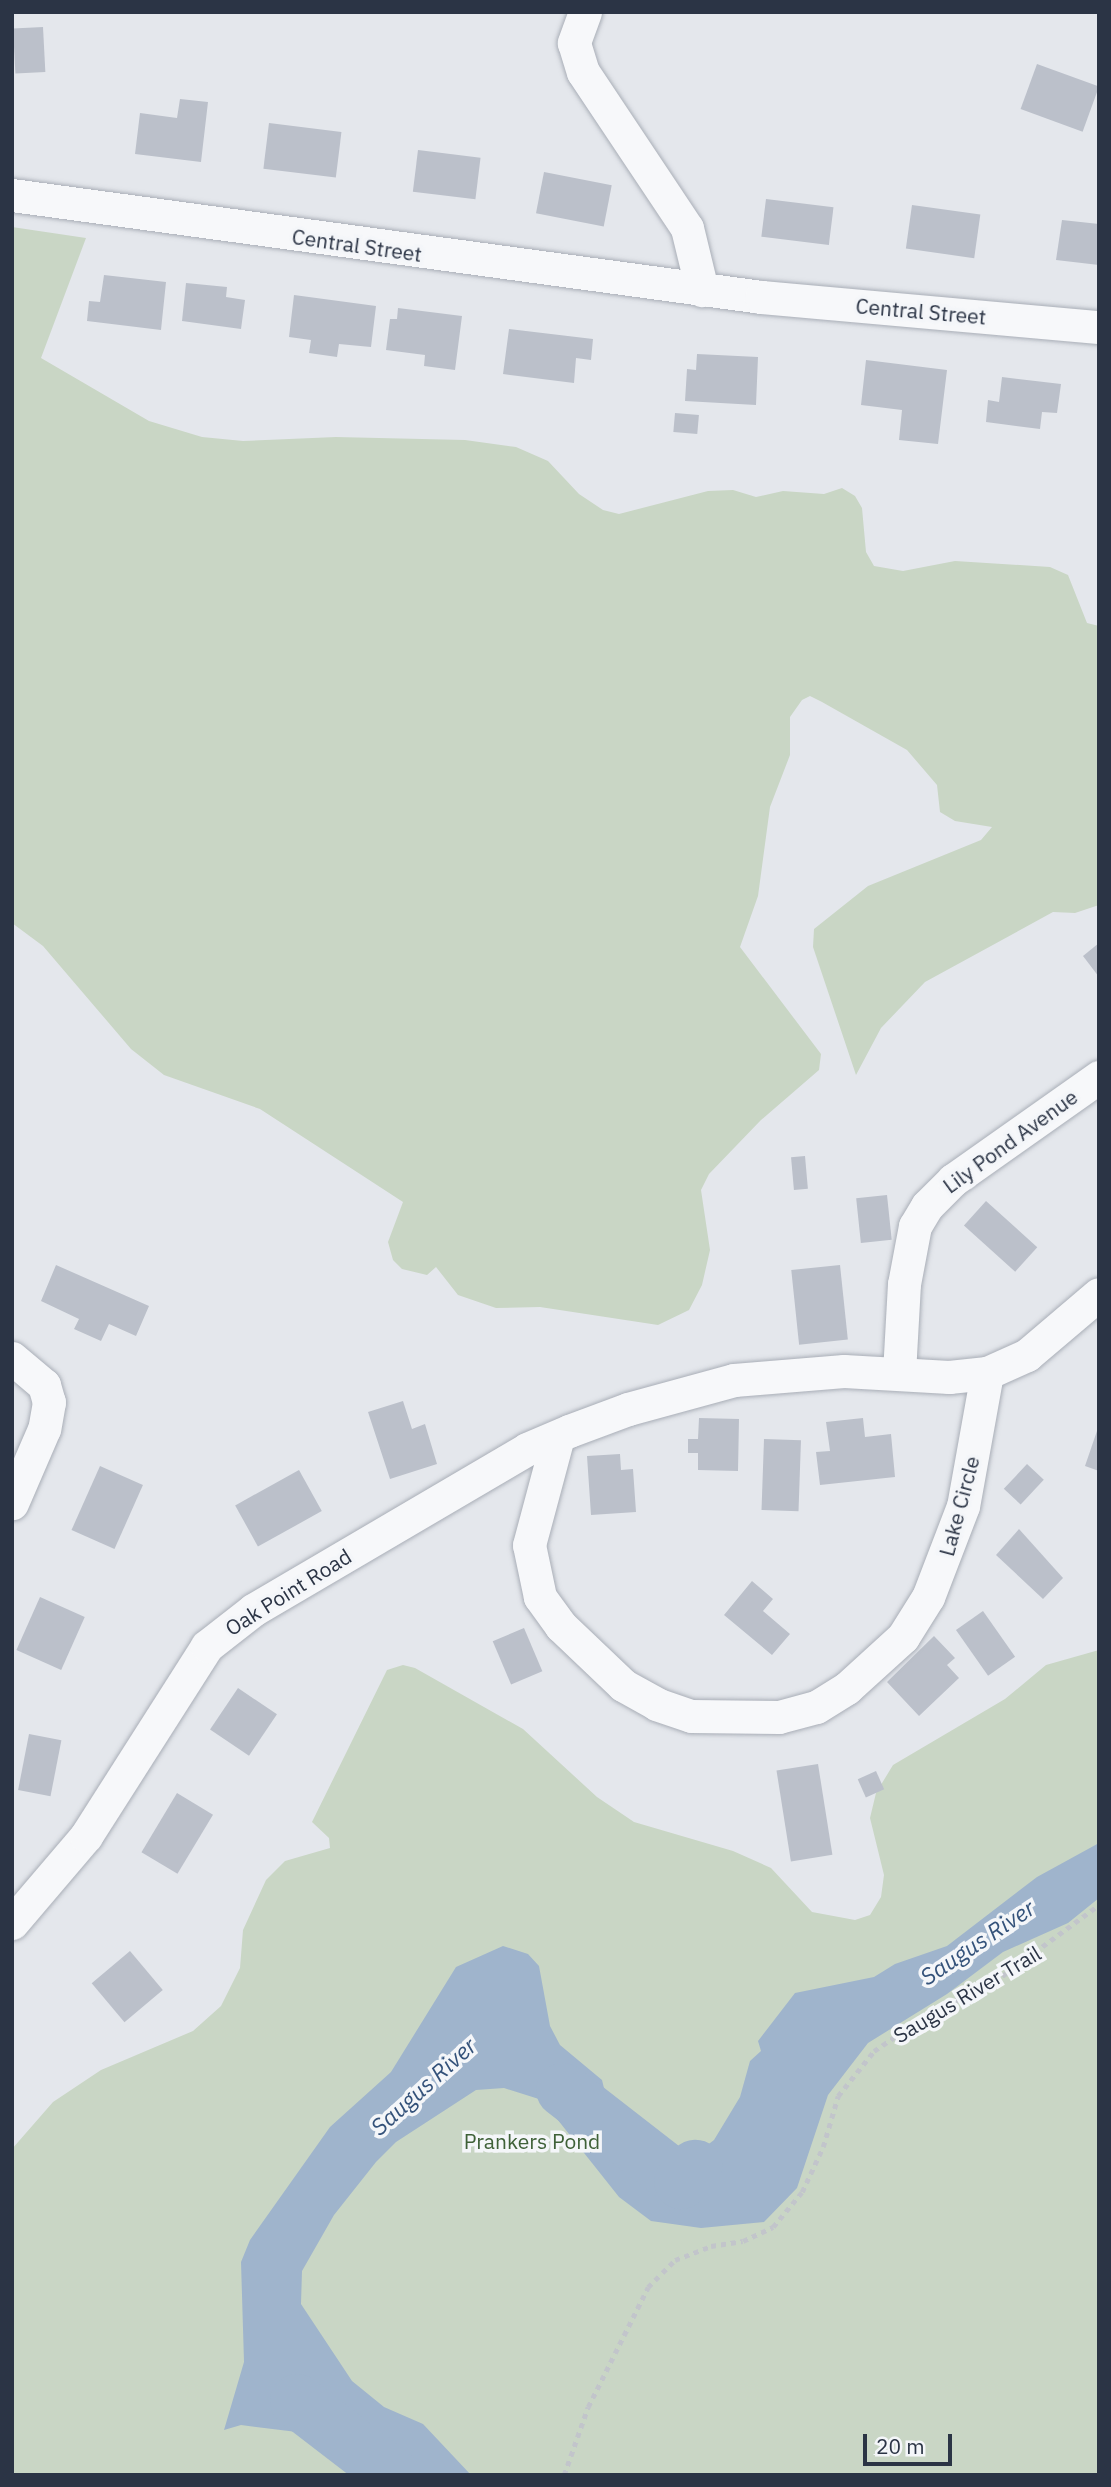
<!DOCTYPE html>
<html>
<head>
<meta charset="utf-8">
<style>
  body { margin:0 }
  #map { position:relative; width:1111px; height:2487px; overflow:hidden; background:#e4e7ec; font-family:"IBM Plex Sans",sans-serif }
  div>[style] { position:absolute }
  .green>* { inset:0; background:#c9d6c5 }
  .water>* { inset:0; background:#9fb4cc }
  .river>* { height:54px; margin:-27px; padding:0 27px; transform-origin:27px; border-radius:27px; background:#9fb4cc }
  .building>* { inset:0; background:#bbc0ca; transform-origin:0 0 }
  .path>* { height:4.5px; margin-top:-2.25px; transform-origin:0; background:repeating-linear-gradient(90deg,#c2c5cb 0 5px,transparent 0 10px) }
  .roads { filter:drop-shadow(0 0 2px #a9aeb7) drop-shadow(0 0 2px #a9aeb7) }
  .minor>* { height:33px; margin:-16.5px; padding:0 16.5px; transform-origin:16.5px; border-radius:16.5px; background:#f7f8fa }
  span { translate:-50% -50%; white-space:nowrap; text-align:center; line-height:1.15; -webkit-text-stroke:7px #f4f6f9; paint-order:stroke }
  .street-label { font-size:21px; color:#2b3445 }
  .park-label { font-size:21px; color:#3f6138 }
  .water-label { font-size:23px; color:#34527a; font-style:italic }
  .frame { position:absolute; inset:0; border:14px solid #2b3445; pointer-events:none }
  .scale { position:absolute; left:863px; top:2434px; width:89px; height:32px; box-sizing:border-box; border:4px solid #2b3445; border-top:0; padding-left:9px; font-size:21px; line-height:24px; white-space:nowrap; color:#2b3445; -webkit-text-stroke:5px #f4f6f9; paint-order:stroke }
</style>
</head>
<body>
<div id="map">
  <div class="green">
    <i style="clip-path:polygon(12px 227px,86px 238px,41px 358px,149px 421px,202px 437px,243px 441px,336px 437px,465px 440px,516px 447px,548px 461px,579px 494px,603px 510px,619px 514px,708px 491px,733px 490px,756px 497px,783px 491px,824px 494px,842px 488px,855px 496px,862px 508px,866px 552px,874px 566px,903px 571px,955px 561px,1050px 567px,1068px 575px,1087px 623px,1099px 626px,1099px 905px,1075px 913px,1053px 912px,925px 982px,881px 1028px,856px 1075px,813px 947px,814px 929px,868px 886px,981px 840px,992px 827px,955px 821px,940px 812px,937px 785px,907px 750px,822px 702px,810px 696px,802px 700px,790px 717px,790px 755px,770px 807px,758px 896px,740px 947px,821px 1054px,819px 1070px,761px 1120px,709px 1174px,701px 1190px,710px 1250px,702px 1285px,689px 1310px,658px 1325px,540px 1307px,496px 1308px,458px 1295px,436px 1267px,427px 1275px,402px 1269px,393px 1260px,388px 1242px,403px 1202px,260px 1109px,164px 1075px,131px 1049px,43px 946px,12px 923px)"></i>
    <i style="clip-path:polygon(1099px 1650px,1099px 2475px,12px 2475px,12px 2149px,53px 2102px,101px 2070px,193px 2031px,221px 2006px,240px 1968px,243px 1930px,266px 1880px,285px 1861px,330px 1848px,329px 1838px,312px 1822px,387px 1670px,403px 1665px,415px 1668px,523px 1729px,597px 1797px,634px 1822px,733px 1851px,771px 1868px,812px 1912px,855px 1920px,870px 1915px,881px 1897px,884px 1875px,870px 1818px,876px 1793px,893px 1765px,1005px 1699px,1046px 1665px)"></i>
  </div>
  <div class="water">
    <i style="clip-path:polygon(1099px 1843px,1099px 1898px,1068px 1923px,1003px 1952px,947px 1994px,868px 2043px,828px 2095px,797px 2188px,764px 2222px,701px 2228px,651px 2221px,619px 2197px,542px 2100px,504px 2088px,476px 2090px,396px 2142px,376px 2162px,334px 2215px,302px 2271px,301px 2304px,352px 2381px,384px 2407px,423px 2424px,471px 2475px,418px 2475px,407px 2462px,386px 2454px,297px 2432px,241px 2425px,224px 2430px,244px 2362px,241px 2262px,250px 2240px,330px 2127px,391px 2072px,456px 1967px,503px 1946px,528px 1954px,539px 1966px,550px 2026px,560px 2045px,602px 2080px,614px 2129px,644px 2151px,692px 2157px,714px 2140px,740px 2097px,750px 2061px,761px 2051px,758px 2041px,795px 1993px,874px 1977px,895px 1964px,947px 1946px,1037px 1877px)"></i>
  </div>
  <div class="river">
    <i style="left:563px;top:2090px;width:150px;rotate:37.9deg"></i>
    <i style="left:681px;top:2182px;width:21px;rotate:-47deg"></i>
    <i style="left:297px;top:2401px;width:121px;rotate:37.6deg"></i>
  </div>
  <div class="building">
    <i style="left:43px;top:27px;width:45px;height:30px;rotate:87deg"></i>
    <i style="left:1037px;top:64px;width:66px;height:48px;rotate:20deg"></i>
    <i style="clip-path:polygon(180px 99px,208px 102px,201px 162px,135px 154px,140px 113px,177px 118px)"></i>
    <i style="left:269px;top:123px;width:73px;height:46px;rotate:7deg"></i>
    <i style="left:418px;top:150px;width:63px;height:42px;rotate:7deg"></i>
    <i style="left:544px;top:172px;width:69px;height:42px;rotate:11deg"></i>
    <i style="left:766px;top:199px;width:68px;height:38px;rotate:7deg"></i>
    <i style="left:912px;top:205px;width:69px;height:44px;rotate:8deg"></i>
    <i style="clip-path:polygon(1062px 220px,1099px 224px,1099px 265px,1056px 260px)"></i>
    <i style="clip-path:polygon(104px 275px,166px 282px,161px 330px,87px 321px,89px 301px,100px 302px)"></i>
    <i style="clip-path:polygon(186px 283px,227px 287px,226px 297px,245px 300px,241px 329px,182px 321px)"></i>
    <i style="clip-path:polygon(294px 295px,376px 306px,371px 347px,339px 344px,337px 357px,309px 353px,311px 340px,289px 337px)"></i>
    <i style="clip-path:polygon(398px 308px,462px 316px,455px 370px,424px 366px,425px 355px,386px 350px,390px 319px,397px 319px)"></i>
    <i style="clip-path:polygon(509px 329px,593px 339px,591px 360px,576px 358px,574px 383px,503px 374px)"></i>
    <i style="clip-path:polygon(697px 354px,758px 357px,756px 405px,685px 401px,687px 369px,696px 370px)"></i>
    <i style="clip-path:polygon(866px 360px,947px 370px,938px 444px,899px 440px,902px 410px,861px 405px)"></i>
    <i style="clip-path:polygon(1002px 377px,1061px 384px,1057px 413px,1042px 412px,1040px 429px,986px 422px,988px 400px,999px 402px)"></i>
    <i style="left:675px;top:413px;width:24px;height:19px;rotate:5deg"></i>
    <i style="clip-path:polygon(1099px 943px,1099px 977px,1083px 956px)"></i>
    <i style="left:805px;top:1156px;width:33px;height:14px;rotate:85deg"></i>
    <i style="left:887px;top:1195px;width:45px;height:31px;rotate:84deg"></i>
    <i style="left:986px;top:1201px;width:69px;height:33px;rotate:42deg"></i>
    <i style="clip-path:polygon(56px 1265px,149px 1306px,136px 1336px,109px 1324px,101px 1341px,74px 1329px,79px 1319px,41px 1301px)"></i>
    <i style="left:840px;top:1265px;width:75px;height:49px;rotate:84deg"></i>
    <i style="clip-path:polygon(403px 1401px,412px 1429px,425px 1424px,437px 1464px,390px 1479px,368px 1412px)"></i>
    <i style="clip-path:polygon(699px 1418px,739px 1419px,738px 1471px,698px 1470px,698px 1453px,688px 1453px,688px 1439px,698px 1439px)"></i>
    <i style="clip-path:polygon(863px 1418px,865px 1437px,891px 1434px,895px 1477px,820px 1485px,816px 1452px,830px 1451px,826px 1422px)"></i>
    <i style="clip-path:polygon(1098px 1428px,1099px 1428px,1099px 1471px,1085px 1466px)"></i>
    <i style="left:764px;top:1439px;width:37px;height:71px;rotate:2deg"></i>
    <i style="clip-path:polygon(620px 1454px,621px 1470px,633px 1469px,636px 1512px,591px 1515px,587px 1456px)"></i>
    <i style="left:1027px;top:1464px;width:23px;height:34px;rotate:43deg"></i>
    <i style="left:100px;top:1466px;width:47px;height:70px;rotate:24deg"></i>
    <i style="left:299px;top:1470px;width:47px;height:73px;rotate:61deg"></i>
    <i style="clip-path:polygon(1019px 1529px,1063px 1578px,1043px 1599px,996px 1555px)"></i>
    <i style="clip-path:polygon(752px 1581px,773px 1599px,763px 1611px,790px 1634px,772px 1655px,724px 1615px)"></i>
    <i style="left:40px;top:1597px;width:49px;height:58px;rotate:24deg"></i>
    <i style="left:983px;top:1611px;width:56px;height:33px;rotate:55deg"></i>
    <i style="left:524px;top:1628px;width:47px;height:34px;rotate:67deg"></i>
    <i style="clip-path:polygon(934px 1636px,955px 1658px,947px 1665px,959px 1678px,919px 1716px,887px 1682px)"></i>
    <i style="left:238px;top:1688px;width:47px;height:50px;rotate:34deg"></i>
    <i style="left:29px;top:1734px;width:33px;height:57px;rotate:11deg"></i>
    <i style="left:818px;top:1764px;width:92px;height:42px;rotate:81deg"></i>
    <i style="left:876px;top:1771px;width:20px;height:20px;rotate:66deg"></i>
    <i style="left:177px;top:1793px;width:42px;height:69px;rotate:31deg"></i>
    <i style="left:130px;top:1951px;width:51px;height:50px;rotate:50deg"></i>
  </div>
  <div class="path">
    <i style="left:564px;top:2475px;width:72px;rotate:-70.6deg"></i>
    <i style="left:588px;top:2407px;width:134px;rotate:-63.4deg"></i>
    <i style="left:648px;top:2287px;width:38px;rotate:-45deg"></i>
    <i style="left:675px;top:2260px;width:39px;rotate:-21deg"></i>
    <i style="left:711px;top:2246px;width:32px;rotate:-9deg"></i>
    <i style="left:743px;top:2241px;width:33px;rotate:-25deg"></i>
    <i style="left:773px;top:2227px;width:45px;rotate:-50.4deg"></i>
    <i style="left:802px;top:2192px;width:50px;rotate:-65deg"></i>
    <i style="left:823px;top:2147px;width:53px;rotate:-73.6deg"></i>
    <i style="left:838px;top:2096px;width:58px;rotate:-51.3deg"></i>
    <i style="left:874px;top:2051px;width:65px;rotate:-34.4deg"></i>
    <i style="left:928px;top:2014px;width:73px;rotate:-25.9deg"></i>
    <i style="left:994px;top:1982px;width:130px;rotate:-36.3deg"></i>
  </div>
  <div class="roads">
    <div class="minor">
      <i style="left:585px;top:12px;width:33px;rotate:110deg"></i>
      <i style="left:574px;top:43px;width:30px;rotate:73deg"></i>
      <i style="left:583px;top:72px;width:187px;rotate:56.3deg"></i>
      <i style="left:687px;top:228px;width:64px;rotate:76.4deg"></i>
      <i style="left:12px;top:195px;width:756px;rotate:7.75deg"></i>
      <i style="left:761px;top:297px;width:339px;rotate:5.1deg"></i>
      <i style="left:12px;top:1358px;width:42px;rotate:40.2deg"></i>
      <i style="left:44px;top:1385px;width:18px;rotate:74deg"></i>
      <i style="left:49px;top:1402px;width:27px;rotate:100deg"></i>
      <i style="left:44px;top:1429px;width:81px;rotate:113.4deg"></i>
      <i style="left:899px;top:1373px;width:89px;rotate:-86.8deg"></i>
      <i style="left:904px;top:1284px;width:59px;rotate:-79.3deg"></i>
      <i style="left:915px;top:1226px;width:23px;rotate:-59deg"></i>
      <i style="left:927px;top:1206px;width:37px;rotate:-45deg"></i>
      <i style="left:953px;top:1180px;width:179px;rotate:-35.2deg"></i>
      <i style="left:987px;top:1373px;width:44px;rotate:-24.2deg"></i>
      <i style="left:1027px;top:1355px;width:94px;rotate:-40.3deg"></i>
      <i style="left:12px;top:1923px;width:114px;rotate:-49.6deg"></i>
      <i style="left:86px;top:1836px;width:225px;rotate:-57.5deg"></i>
      <i style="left:207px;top:1646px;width:58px;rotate:-38deg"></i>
      <i style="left:253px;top:1610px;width:318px;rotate:-30.4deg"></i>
      <i style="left:527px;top:1449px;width:46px;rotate:-23.2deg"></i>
      <i style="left:569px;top:1431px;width:63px;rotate:-20.4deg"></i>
      <i style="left:628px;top:1409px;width:110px;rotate:-15.3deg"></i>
      <i style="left:734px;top:1380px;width:110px;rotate:-4.7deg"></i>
      <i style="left:844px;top:1371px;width:105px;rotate:3.3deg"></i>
      <i style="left:949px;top:1377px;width:38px;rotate:-6deg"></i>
      <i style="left:987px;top:1373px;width:135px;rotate:100.2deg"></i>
      <i style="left:963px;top:1506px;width:97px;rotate:111deg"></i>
      <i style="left:928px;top:1597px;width:47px;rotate:122deg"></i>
      <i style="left:903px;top:1637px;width:76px;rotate:137.7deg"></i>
      <i style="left:847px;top:1688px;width:36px;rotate:148deg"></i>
      <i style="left:816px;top:1707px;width:38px;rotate:165deg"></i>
      <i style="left:779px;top:1717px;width:88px;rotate:-179.3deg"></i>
      <i style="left:691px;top:1716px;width:36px;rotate:-161deg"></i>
      <i style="left:657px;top:1704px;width:39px;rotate:-151deg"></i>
      <i style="left:623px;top:1685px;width:86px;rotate:-136.4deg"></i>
      <i style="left:561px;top:1626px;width:36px;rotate:-126deg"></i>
      <i style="left:540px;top:1597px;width:53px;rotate:-101.9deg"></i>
      <i style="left:529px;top:1545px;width:112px;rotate:-75deg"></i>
    </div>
  </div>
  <div class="street-label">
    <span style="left:357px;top:245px;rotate:8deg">Central Street</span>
    <span style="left:921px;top:311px;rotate:5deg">Central Street</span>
    <span style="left:1010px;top:1141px;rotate:-36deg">Lily Pond Avenue</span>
    <span style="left:959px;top:1506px;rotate:-75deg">Lake Circle</span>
    <span style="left:288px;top:1592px;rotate:-32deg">Oak Point Road</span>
    <span style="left:967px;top:1994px;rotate:-31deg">Saugus River Trail</span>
  </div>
  <div class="park-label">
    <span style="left:532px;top:2141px">Prankers Pond</span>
  </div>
  <div class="water-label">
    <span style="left:977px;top:1942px;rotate:-34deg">Saugus River</span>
    <span style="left:423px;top:2086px;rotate:-42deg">Saugus River</span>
  </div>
  <div class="frame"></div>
  <div class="scale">20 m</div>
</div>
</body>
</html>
